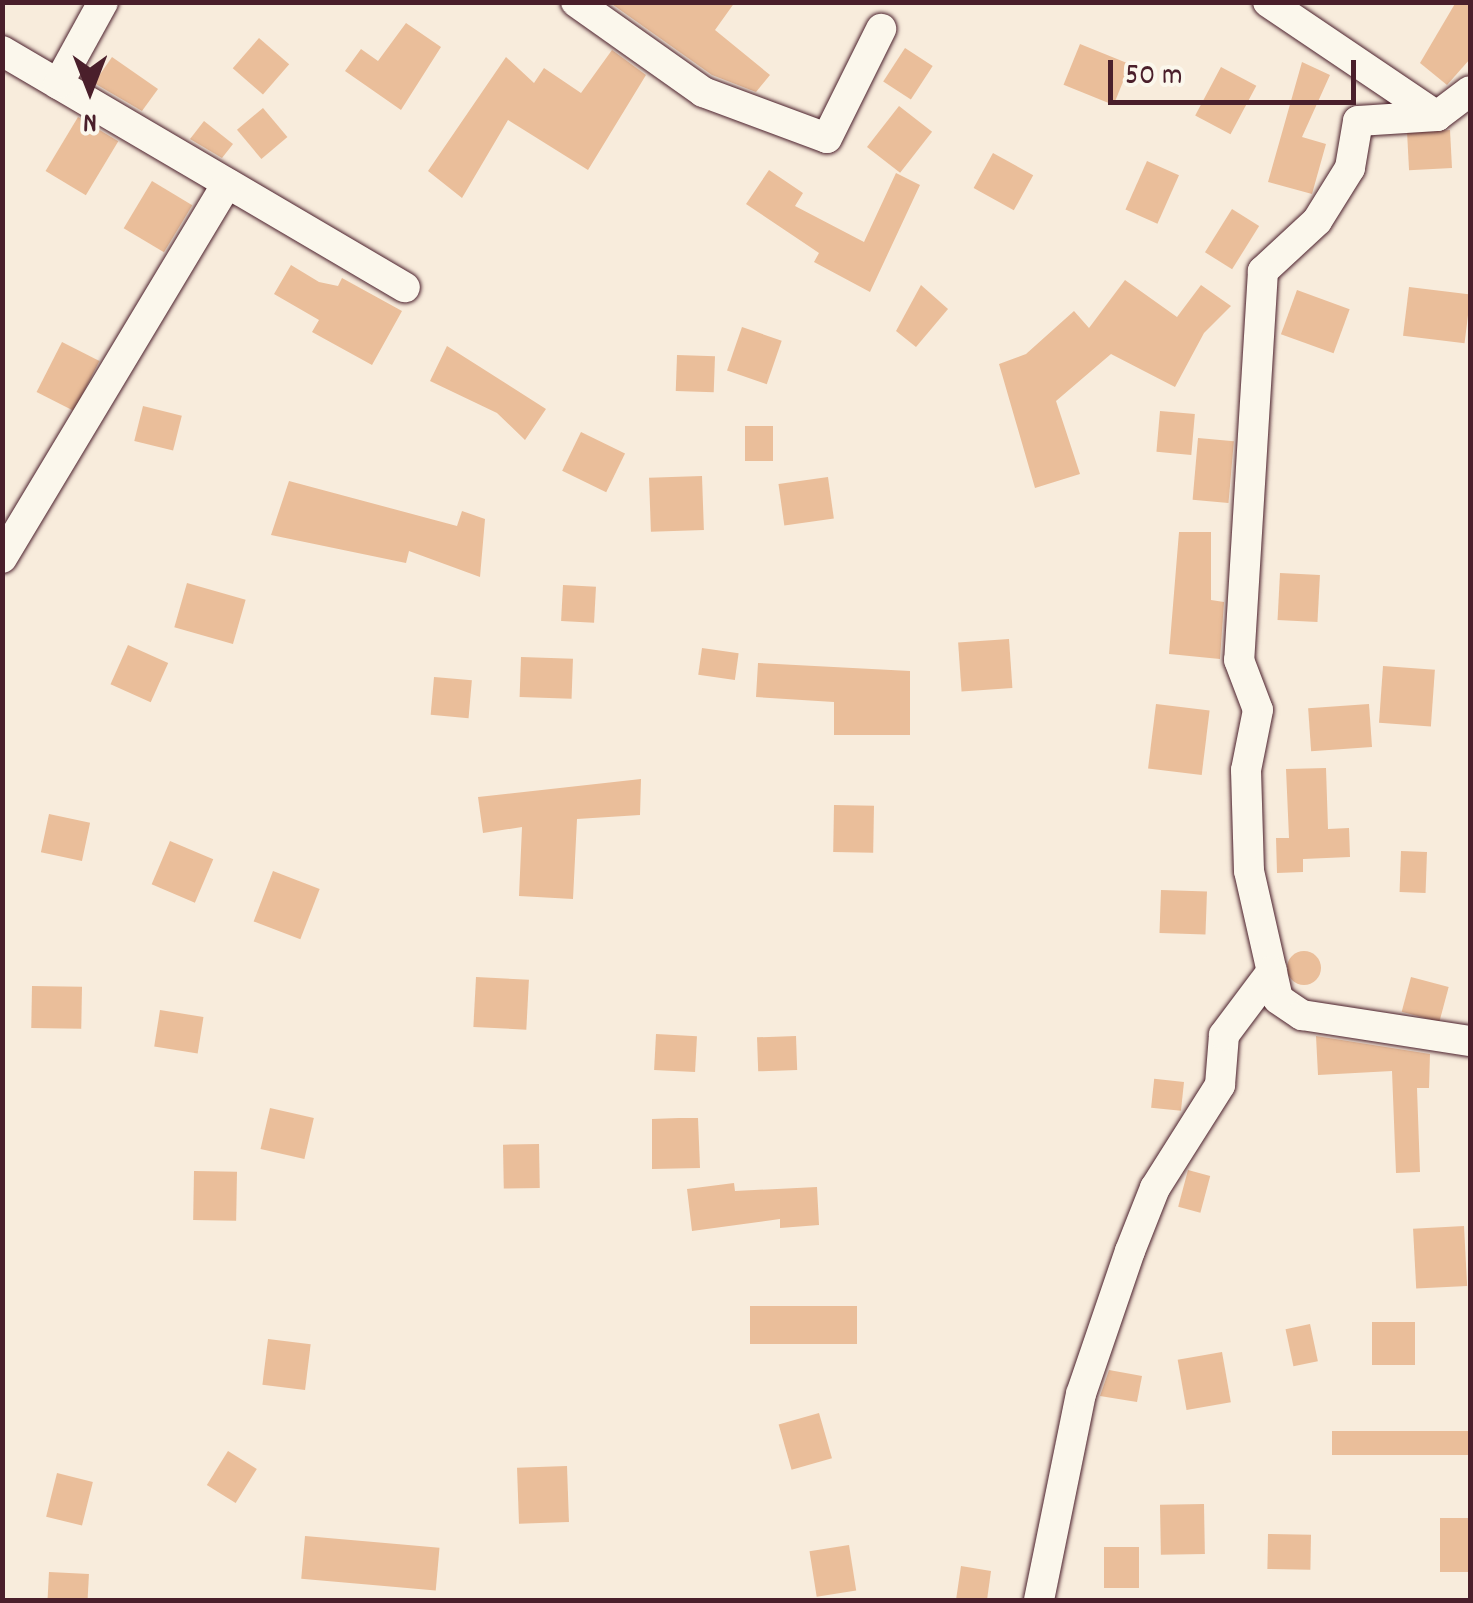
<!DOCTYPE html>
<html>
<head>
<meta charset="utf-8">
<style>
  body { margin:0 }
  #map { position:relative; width:1473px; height:1603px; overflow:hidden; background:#f8ecdc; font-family:Dekko,sans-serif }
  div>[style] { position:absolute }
  .building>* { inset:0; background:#eabe9a; transform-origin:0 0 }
  .round { border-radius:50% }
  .roads { filter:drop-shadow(0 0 2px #4a1f2b) drop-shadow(0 0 2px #4a1f2b) }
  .street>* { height:30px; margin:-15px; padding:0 15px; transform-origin:15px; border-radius:15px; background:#fbf7ec }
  span { translate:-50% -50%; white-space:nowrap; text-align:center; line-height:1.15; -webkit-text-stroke:8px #fbf7ec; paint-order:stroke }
  .frame { position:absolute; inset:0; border:5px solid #4a1f2b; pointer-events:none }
  .north { position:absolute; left:40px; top:40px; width:100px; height:100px; -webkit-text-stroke:8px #fbf7ec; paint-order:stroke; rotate:180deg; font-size:28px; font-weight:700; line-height:40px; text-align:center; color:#4a1f2b }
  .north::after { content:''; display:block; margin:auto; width:35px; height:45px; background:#4a1f2b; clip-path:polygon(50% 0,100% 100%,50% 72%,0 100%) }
  .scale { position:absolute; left:1108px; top:60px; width:248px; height:45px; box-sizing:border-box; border:5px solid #4a1f2b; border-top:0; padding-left:12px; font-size:30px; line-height:35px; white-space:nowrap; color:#4a1f2b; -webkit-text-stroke:8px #fbf7ec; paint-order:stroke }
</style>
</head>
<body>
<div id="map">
  <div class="building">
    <i style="clip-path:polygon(609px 2px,735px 2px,715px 30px,770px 75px,756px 92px,712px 75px)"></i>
    <i style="clip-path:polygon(1456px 2px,1470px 2px,1470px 59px,1447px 85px,1420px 63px)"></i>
    <i style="clip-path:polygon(406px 23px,441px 47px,401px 110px,345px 71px,361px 49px,378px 61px)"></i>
    <i style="left:259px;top:38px;width:40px;height:40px;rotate:41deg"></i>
    <i style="left:1080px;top:44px;width:54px;height:44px;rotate:22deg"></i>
    <i style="left:905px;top:48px;width:33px;height:40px;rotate:33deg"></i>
    <i style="clip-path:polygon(612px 50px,646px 75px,588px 170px,508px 120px,462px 198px,428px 171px,506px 57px,534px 83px,544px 68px,581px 93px)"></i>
    <i style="clip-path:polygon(112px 57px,158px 89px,142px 111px,94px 83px)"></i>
    <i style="clip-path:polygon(1302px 62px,1330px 75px,1302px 137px,1326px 144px,1312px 194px,1268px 182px)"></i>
    <i style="left:1221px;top:67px;width:40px;height:55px;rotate:28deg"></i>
    <i style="left:899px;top:106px;width:42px;height:52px;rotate:38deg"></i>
    <i style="left:263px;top:108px;width:38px;height:34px;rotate:50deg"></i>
    <i style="left:78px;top:117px;width:47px;height:63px;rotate:31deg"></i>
    <i style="clip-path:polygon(204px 121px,233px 144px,222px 158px,190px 139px)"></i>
    <i style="left:1450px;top:130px;width:38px;height:43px;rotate:87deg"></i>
    <i style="left:993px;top:153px;width:46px;height:40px;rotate:29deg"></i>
    <i style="left:1147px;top:161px;width:35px;height:53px;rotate:24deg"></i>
    <i style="clip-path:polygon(769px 170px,803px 193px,795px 206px,864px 242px,896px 173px,920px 185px,870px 292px,814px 262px,819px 253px,746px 204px)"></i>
    <i style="left:152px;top:181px;width:47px;height:55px;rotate:31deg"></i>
    <i style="left:1232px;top:209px;width:32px;height:51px;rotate:32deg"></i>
    <i style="clip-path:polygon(291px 265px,319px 282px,338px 286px,342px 278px,402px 311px,372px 365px,312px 332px,319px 320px,274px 294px)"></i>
    <i style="clip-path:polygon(1125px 280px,1177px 317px,1201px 285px,1231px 306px,1204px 333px,1175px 387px,1111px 354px,1056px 401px,1080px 474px,1035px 488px,999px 364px,1026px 354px,1074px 311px,1089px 328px)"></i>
    <i style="clip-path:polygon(921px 285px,948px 309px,916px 347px,896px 331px)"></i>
    <i style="left:1409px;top:287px;width:62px;height:49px;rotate:7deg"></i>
    <i style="left:1297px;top:290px;width:56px;height:47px;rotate:20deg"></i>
    <i style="left:742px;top:327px;width:42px;height:46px;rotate:19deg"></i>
    <i style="left:62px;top:342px;width:42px;height:56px;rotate:27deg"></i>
    <i style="clip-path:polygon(447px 346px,546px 409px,525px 440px,497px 413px,430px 381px)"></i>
    <i style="left:677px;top:355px;width:38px;height:36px;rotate:2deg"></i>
    <i style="left:143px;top:406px;width:40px;height:36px;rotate:14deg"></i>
    <i style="left:1160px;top:411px;width:35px;height:41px;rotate:5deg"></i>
    <i style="left:773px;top:426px;width:35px;height:28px;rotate:90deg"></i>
    <i style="left:581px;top:432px;width:49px;height:43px;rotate:26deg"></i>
    <i style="left:1198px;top:438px;width:36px;height:62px;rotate:5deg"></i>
    <i style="left:702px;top:476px;width:54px;height:53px;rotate:88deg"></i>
    <i style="left:828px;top:477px;width:42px;height:50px;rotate:82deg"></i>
    <i style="clip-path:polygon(289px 481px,457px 526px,462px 511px,485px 519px,480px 577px,409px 551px,406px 563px,271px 535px)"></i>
    <i style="clip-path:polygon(1179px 532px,1211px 532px,1211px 600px,1224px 602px,1220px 659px,1169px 654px)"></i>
    <i style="left:1280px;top:573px;width:40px;height:47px;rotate:3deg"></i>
    <i style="left:187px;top:583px;width:61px;height:46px;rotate:16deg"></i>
    <i style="left:563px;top:585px;width:33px;height:36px;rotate:3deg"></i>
    <i style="left:1009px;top:639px;width:49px;height:51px;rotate:86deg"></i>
    <i style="left:128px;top:645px;width:44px;height:43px;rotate:24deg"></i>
    <i style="left:702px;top:648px;width:37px;height:27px;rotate:8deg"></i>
    <i style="left:521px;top:657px;width:52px;height:40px;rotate:2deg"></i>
    <i style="clip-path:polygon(758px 663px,910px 671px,910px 735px,834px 735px,834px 702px,756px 697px)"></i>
    <i style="left:1383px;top:666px;width:52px;height:57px;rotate:4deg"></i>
    <i style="left:434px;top:677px;width:38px;height:38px;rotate:5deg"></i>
    <i style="left:1156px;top:704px;width:54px;height:65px;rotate:7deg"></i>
    <i style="left:1369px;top:704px;width:43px;height:61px;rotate:86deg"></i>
    <i style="clip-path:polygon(1326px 768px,1328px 829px,1349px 828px,1350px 857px,1303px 859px,1303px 872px,1277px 873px,1276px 838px,1289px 838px,1286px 769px)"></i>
    <i style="clip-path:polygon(641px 779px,640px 815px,577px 819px,573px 899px,519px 896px,522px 827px,483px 833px,478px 797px)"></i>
    <i style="left:834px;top:805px;width:40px;height:47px;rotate:1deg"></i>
    <i style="left:49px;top:814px;width:42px;height:39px;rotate:12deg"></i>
    <i style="left:170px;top:841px;width:47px;height:47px;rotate:23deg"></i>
    <i style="left:1401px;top:851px;width:26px;height:41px;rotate:2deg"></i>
    <i style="left:273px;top:871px;width:50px;height:54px;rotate:21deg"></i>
    <i style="left:1161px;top:890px;width:46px;height:43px;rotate:2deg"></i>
    <i class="round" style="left:1287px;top:951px;width:34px;height:34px"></i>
    <i style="left:476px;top:977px;width:53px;height:50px;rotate:3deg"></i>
    <i style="left:1411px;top:977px;width:39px;height:36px;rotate:15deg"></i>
    <i style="left:32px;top:986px;width:50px;height:42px;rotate:1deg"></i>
    <i style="left:160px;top:1010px;width:44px;height:37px;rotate:9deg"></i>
    <i style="left:656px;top:1034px;width:41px;height:36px;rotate:3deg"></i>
    <i style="left:796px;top:1036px;width:34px;height:39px;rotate:88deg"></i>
    <i style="clip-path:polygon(1316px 1036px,1430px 1054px,1429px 1088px,1417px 1088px,1420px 1172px,1396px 1173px,1392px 1071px,1318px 1075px)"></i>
    <i style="left:1184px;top:1082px;width:29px;height:30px;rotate:96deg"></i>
    <i style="left:270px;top:1108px;width:45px;height:42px;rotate:13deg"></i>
    <i style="clip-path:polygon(679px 1118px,698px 1118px,700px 1168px,652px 1169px,652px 1119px)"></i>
    <i style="left:539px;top:1144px;width:44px;height:36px;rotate:89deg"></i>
    <i style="left:1188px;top:1170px;width:23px;height:38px;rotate:15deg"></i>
    <i style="left:194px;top:1171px;width:43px;height:49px;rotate:1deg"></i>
    <i style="clip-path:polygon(734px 1183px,735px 1191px,817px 1187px,819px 1225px,780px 1228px,780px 1219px,692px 1231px,687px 1189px)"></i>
    <i style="left:1464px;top:1226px;width:60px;height:51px;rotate:87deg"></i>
    <i style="left:750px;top:1306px;width:107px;height:38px"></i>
    <i style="left:1372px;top:1322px;width:43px;height:43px"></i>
    <i style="left:1310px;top:1324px;width:38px;height:25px;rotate:78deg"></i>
    <i style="left:268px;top:1339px;width:43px;height:46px;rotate:7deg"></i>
    <i style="left:1222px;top:1352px;width:51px;height:45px;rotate:80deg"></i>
    <i style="clip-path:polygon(1109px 1370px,1142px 1376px,1137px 1402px,1100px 1396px)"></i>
    <i style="left:819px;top:1413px;width:47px;height:42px;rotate:74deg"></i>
    <i style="left:1470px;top:1431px;width:24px;height:138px;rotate:90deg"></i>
    <i style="left:228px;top:1451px;width:34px;height:40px;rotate:32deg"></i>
    <i style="left:567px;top:1466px;width:56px;height:50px;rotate:88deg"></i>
    <i style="left:57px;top:1473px;width:37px;height:45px;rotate:14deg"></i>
    <i style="left:1204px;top:1504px;width:50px;height:44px;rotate:89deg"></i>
    <i style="left:1470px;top:1518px;width:54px;height:30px;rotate:90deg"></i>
    <i style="left:1268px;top:1534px;width:43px;height:35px;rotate:1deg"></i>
    <i style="left:305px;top:1536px;width:135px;height:43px;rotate:5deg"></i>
    <i style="left:849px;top:1545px;width:46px;height:40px;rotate:81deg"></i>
    <i style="left:1104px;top:1547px;width:35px;height:41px"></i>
    <i style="clip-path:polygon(961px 1566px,991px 1571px,987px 1600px,956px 1600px)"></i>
    <i style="left:49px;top:1572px;width:40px;height:28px;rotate:3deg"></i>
  </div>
  <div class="roads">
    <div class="street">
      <i style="left:576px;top:2px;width:156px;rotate:35.3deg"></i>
      <i style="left:703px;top:92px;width:132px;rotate:20.4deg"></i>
      <i style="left:827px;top:138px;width:122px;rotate:-63.6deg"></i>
      <i style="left:1268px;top:2px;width:204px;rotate:34deg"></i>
      <i style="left:1437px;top:116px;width:41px;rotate:-37.1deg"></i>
      <i style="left:2px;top:51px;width:467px;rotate:30.4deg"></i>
      <i style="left:58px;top:84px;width:94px;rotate:-61.2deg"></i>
      <i style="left:1437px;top:116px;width:79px;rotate:176.4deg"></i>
      <i style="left:1358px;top:121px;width:48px;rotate:99.7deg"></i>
      <i style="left:1350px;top:168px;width:62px;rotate:121.9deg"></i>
      <i style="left:1317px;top:221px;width:74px;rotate:137.2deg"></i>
      <i style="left:1263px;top:271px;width:390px;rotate:93.5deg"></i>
      <i style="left:1239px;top:660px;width:53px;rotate:69.2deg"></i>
      <i style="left:1258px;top:710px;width:61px;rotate:101.3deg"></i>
      <i style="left:1246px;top:770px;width:101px;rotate:88.3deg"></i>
      <i style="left:1249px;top:871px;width:131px;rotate:77.2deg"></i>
      <i style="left:1278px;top:999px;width:29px;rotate:34deg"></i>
      <i style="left:1302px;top:1015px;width:170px;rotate:8.8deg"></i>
      <i style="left:2px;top:558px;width:437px;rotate:-59deg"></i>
      <i style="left:1039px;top:1600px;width:210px;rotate:-78.5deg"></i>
      <i style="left:1081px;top:1394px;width:151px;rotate:-71.1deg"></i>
      <i style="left:1130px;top:1251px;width:68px;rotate:-68.4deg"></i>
      <i style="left:1155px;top:1188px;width:122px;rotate:-57.7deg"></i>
      <i style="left:1220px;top:1085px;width:50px;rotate:-85.4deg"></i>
      <i style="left:1224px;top:1035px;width:80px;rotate:-53.1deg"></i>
    </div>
  </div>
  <div class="frame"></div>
  <div class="north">N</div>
  <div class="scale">50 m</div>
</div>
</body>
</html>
